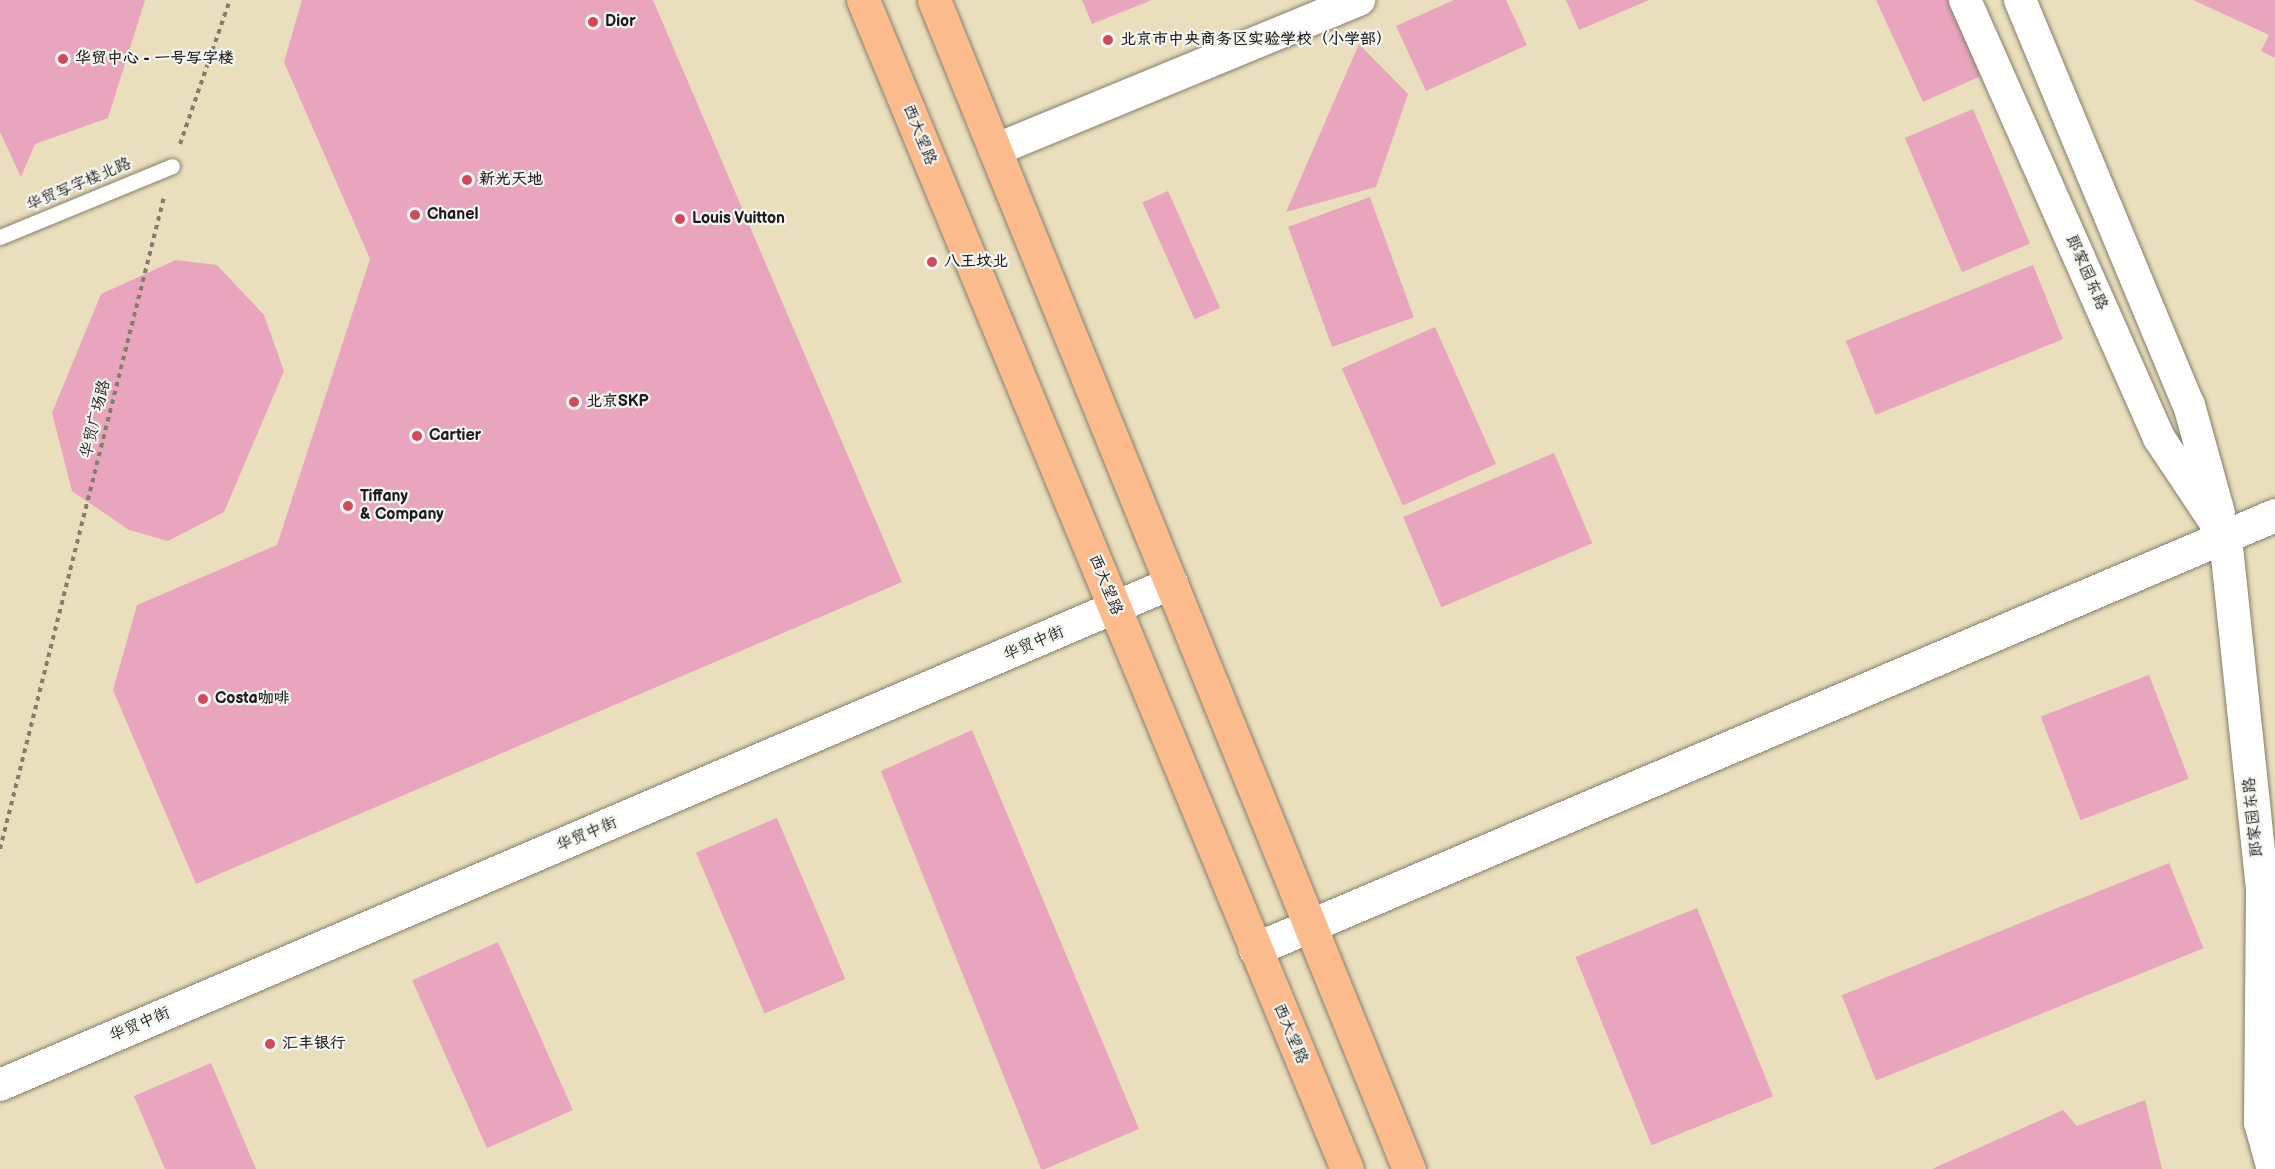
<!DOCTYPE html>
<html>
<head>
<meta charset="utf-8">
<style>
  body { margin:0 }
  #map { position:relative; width:2275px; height:1169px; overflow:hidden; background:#eadfbc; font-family:"Balsamiq Sans","LXGW WenKai TC",sans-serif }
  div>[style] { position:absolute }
  .building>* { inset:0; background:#e8a5bd; transform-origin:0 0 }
  .path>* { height:4px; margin-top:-2px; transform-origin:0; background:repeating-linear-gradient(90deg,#837e6c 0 4.5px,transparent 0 9px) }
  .roads { filter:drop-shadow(0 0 2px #837e6c) drop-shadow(0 0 2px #837e6c) }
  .service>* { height:15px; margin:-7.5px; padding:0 7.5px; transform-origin:7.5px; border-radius:7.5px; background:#fff }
  .minor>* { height:32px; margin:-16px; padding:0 16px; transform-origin:16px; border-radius:16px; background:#fff }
  .tertiary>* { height:33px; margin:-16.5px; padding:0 16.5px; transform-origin:16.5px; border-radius:16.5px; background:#fff }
  .primary>* { height:33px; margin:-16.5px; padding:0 16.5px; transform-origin:16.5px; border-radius:16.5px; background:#fbbb8c }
  .dots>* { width:16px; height:16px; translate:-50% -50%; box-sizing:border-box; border:3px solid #f6f6f2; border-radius:50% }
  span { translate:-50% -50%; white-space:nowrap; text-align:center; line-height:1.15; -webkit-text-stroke:4.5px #f6f6f2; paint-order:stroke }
  .poi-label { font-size:16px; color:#1c1c1c; font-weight:700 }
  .left { translate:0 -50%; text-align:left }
  .street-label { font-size:16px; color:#1c1c1c }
</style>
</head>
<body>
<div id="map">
  <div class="building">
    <i style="clip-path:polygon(0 0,145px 0,108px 118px,35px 144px,21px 177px,0 132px)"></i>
    <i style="clip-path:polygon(302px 0,653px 0,902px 582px,196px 884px,113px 690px,137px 605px,277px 545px,370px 259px,284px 62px)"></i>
    <i style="clip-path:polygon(1082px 0,1152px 0,1092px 24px)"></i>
    <i style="clip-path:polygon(1454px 0,1506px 0,1527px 45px,1426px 91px,1396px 26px)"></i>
    <i style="clip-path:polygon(1566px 0,1649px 0,1579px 30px)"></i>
    <i style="clip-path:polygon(1876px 0,1960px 0,1992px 71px,1923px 102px)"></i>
    <i style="clip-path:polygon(2193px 0,2275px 0,2275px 58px,2261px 51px,2269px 35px)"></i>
    <i style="clip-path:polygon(1359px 44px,1408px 94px,1376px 187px,1286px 212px)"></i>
    <i style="left:1973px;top:109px;width:146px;height:74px;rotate:67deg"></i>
    <i style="left:1168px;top:191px;width:128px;height:28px;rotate:66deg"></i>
    <i style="left:1370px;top:197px;width:128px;height:87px;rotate:70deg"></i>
    <i style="clip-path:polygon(176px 260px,217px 265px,264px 315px,284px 371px,224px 512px,168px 541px,129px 530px,72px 491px,52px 413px,101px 294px)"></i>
    <i style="left:2033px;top:265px;width:80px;height:202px;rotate:68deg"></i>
    <i style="left:1435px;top:327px;width:150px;height:102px;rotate:66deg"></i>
    <i style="left:1554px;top:453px;width:98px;height:164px;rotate:67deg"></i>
    <i style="left:2149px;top:675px;width:111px;height:116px;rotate:69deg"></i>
    <i style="clip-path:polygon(972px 730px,1139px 1129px,1045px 1169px,1041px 1169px,881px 771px)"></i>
    <i style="left:777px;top:818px;width:175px;height:88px;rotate:67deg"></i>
    <i style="left:2169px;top:863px;width:92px;height:353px;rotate:68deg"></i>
    <i style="left:1697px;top:908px;width:203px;height:131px;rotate:68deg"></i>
    <i style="left:498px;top:942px;width:184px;height:94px;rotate:66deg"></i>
    <i style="clip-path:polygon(211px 1063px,256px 1169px,165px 1169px,134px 1096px)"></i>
    <i style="clip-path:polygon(2145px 1100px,2162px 1169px,1932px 1169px,2063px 1110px,2077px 1126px)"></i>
  </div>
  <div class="path">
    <i style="left:180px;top:144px;width:152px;rotate:-70.9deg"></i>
    <i style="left:0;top:849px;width:672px;rotate:-75.88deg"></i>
  </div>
  <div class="roads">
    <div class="service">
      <i style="left:0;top:237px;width:186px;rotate:-22.4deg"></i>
    </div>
    <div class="minor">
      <i style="left:1965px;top:0;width:479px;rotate:66.1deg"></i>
      <i style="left:2159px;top:438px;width:119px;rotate:56.3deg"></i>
      <i style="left:2020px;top:0;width:439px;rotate:67.4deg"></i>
      <i style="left:2189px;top:405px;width:112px;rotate:74.5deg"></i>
      <i style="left:995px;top:150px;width:394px;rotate:-22.4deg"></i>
      <i style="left:0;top:1085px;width:1275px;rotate:-23.19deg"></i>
    </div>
    <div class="tertiary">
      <i style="left:2225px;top:537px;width:357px;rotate:84deg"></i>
      <i style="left:2262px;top:892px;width:230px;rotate:90.5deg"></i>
      <i style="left:2260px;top:1122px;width:49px;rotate:74.5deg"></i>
      <i style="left:1255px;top:949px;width:1108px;rotate:-23.05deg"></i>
    </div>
    <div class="primary">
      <i style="left:863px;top:0;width:1265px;rotate:67.51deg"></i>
      <i style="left:934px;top:0;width:1262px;rotate:67.89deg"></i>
    </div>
  </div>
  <div class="dots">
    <i style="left:593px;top:22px;background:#d1495b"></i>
    <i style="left:1108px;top:40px;background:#d1495b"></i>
    <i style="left:63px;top:59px;background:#d1495b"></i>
    <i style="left:467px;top:180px;background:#d1495b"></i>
    <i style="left:415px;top:215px;background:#d1495b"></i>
    <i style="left:680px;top:219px;background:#d1495b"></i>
    <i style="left:932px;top:262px;background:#d1495b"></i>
    <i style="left:574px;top:402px;background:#d1495b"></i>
    <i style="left:417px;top:436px;background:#d1495b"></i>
    <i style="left:348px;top:506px;background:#d1495b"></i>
    <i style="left:203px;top:699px;background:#d1495b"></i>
    <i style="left:270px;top:1044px;background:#d1495b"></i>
  </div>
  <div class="poi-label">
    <span class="left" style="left:605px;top:22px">Dior</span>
    <span class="left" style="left:1120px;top:40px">北京市中央商务区实验学校（小学部）</span>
    <span class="left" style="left:75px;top:59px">华贸中心 - 一号写字楼</span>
    <span class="left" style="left:479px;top:180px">新光天地</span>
    <span class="left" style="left:427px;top:215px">Chanel</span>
    <span class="left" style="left:692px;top:219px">Louis Vuitton</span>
    <span class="left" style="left:944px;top:262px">八王坟北</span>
    <span class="left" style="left:586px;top:402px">北京SKP</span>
    <span class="left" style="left:429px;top:436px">Cartier</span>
    <span class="left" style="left:360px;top:506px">Tiffany<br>&amp; Company</span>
    <span class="left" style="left:215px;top:699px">Costa咖啡</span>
    <span class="left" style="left:282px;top:1044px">汇丰银行</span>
  </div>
  <div class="street-label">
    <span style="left:919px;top:135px;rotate:68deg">西大望路</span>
    <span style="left:79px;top:185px;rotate:-23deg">华贸写字楼北路</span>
    <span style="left:2086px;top:273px;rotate:66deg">郎家园东路</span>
    <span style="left:96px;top:419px;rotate:-76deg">华贸广场路</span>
    <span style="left:1105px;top:585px;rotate:68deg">西大望路</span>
    <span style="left:1034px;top:644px;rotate:-23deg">华贸中街</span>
    <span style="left:2254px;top:817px;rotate:-96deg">郎家园东路</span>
    <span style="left:587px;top:835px;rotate:-23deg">华贸中街</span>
    <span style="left:140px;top:1025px;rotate:-23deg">华贸中街</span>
    <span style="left:1290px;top:1034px;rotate:67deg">西大望路</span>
  </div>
</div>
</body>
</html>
